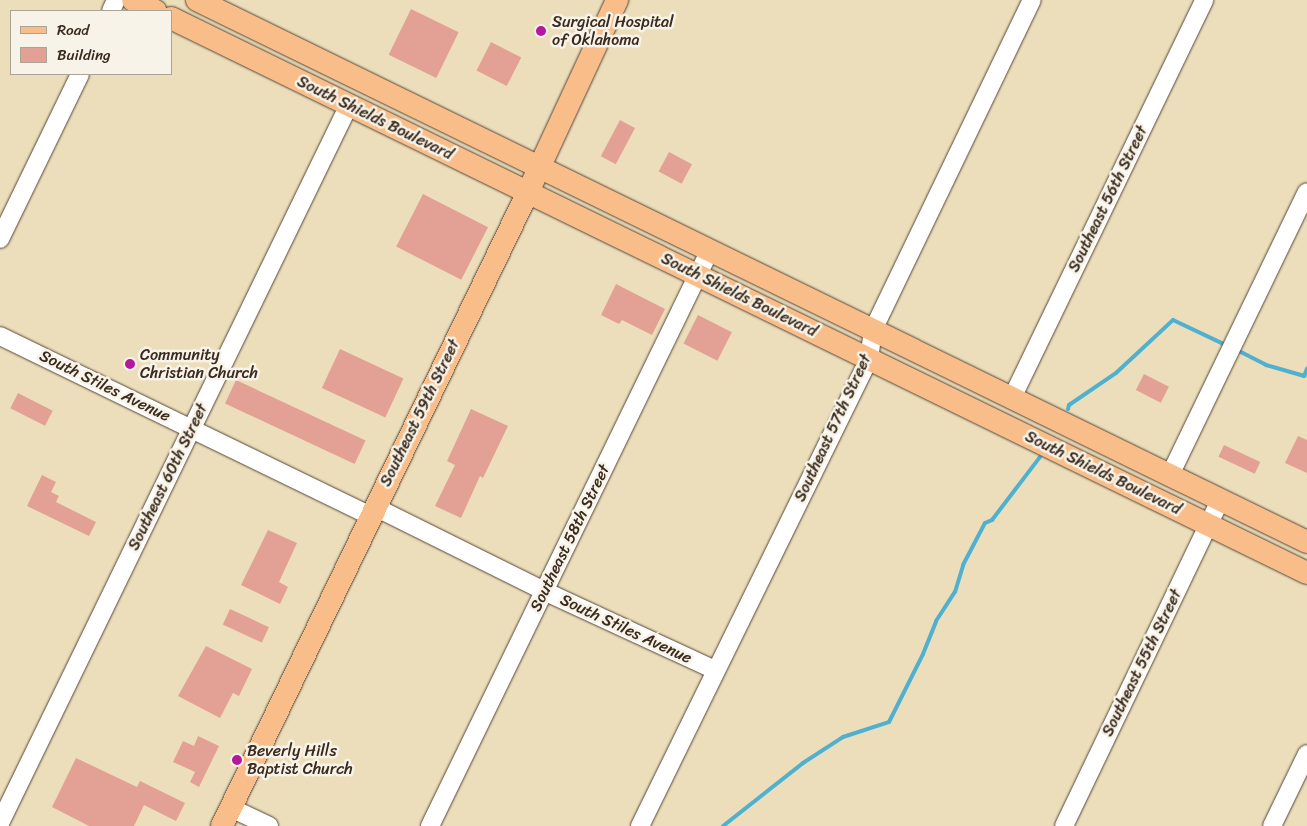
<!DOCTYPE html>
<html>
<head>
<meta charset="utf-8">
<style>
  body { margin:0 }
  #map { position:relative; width:1307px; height:826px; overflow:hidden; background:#ecdebb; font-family:Sriracha,sans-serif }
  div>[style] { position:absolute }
  .stream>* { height:4px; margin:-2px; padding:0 2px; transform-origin:2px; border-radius:2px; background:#50b0cf }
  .building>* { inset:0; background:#e3a196; transform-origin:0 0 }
  .roads { filter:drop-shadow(0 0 1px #564536) drop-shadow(0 0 1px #564536) }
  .minor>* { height:18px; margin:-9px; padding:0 9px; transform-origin:9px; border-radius:9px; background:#fff }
  .major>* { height:22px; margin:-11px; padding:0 11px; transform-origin:11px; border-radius:11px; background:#f8bd89 }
  .dots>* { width:14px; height:14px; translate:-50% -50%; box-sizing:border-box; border:2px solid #f7f3e8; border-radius:50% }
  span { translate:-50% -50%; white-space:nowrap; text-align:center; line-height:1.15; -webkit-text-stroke:5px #f7f3e8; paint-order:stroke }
  .poi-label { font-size:16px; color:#3b2a1e }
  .left { translate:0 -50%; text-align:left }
  .street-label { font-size:16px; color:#3b2a1e }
  .legend { position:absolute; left:10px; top:10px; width:162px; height:65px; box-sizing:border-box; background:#f7f3e8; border:1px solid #aca397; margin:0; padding:6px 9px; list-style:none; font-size:15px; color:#3b2a1e }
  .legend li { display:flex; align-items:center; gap:10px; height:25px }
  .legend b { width:25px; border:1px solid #aca397 }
</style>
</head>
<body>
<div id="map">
  <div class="stream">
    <i style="left:1237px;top:350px;width:33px;rotate:27deg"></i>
    <i style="left:1266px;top:365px;width:40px;rotate:16deg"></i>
    <i style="left:1304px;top:376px;width:8px;rotate:-67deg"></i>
    <i style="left:1068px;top:409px;width:4px;rotate:-76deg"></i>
    <i style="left:1069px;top:405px;width:57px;rotate:-34.2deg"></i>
    <i style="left:1116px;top:373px;width:78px;rotate:-42.9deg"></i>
    <i style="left:1173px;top:320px;width:61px;rotate:25.3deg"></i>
    <i style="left:723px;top:826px;width:102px;rotate:-38.2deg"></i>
    <i style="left:803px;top:763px;width:48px;rotate:-33deg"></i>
    <i style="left:843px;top:737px;width:48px;rotate:-18.1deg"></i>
    <i style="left:889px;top:722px;width:76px;rotate:-63.4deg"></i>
    <i style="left:923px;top:654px;width:35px;rotate:-68deg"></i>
    <i style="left:936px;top:621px;width:35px;rotate:-57deg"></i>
    <i style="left:955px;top:592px;width:28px;rotate:-73deg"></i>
    <i style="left:963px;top:565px;width:47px;rotate:-62.4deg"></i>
    <i style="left:985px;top:523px;width:8px;rotate:-23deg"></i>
    <i style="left:992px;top:520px;width:79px;rotate:-52.7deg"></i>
  </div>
  <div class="building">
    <i style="left:411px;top:9px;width:53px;height:51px;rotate:26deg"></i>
    <i style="left:491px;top:42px;width:34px;height:32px;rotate:27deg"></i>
    <i style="left:620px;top:120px;width:17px;height:41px;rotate:28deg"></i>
    <i style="left:669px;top:152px;width:26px;height:22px;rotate:28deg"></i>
    <i style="left:423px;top:194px;width:73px;height:59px;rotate:27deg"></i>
    <i style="clip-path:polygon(616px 284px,665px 309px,652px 335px,622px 320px,619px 324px,601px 315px)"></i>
    <i style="left:698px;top:315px;width:38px;height:32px;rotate:27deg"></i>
    <i style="left:340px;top:349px;width:70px;height:43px;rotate:25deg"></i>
    <i style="left:1144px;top:374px;width:28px;height:18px;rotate:27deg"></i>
    <i style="left:236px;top:380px;width:143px;height:26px;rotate:25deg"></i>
    <i style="left:18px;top:393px;width:39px;height:17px;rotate:27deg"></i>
    <i style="clip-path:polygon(471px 409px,508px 426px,483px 478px,480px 476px,461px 518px,435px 506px,455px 465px,447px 461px)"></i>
    <i style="clip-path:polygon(1298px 436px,1307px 440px,1307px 473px,1285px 463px)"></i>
    <i style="left:1224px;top:445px;width:40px;height:13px;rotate:25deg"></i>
    <i style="clip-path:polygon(42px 475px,56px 482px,51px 492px,59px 496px,56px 502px,96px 522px,89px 536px,27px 506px)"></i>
    <i style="clip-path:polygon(268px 530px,297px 543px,279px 582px,288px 587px,280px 604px,241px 585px)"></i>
    <i style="left:230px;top:609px;width:43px;height:17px;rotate:25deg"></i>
    <i style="clip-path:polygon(206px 646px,252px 669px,239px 696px,233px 693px,220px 718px,178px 696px)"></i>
    <i style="clip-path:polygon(198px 736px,219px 746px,199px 787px,190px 782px,195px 772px,173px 762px,183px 741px,194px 746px)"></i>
    <i style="clip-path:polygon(76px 758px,137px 787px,140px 781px,185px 803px,176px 821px,144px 805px,134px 826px,89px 826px,52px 807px)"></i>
  </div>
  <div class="roads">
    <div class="minor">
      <i style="left:111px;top:11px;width:12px;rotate:-66deg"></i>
      <i style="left:0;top:239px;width:183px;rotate:-64.1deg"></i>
      <i style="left:0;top:336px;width:412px;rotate:25.9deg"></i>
      <i style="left:1012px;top:398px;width:442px;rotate:-64.2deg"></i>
      <i style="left:1170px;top:475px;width:314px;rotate:-64.2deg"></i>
      <i style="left:375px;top:507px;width:189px;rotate:26.4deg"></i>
      <i style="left:544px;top:591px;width:188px;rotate:24.8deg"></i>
      <i style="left:231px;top:808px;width:42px;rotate:25.3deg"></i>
      <i style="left:0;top:823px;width:798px;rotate:-64.08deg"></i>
      <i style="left:430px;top:826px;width:640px;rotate:-64.08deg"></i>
      <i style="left:640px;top:826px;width:520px;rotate:-63.88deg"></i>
      <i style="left:869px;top:359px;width:29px;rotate:-82deg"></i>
      <i style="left:873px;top:330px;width:366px;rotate:-64.3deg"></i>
      <i style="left:1064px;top:826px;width:361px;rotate:-64.4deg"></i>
      <i style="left:1272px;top:826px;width:80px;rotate:-64.1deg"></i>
    </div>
    <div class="major">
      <i style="left:133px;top:0;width:25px;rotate:26deg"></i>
      <i style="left:197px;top:0;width:1235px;rotate:26.03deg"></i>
      <i style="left:171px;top:18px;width:1264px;rotate:26.04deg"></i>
      <i style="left:222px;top:826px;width:704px;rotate:-64.24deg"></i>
      <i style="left:528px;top:192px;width:212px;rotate:-65.1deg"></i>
    </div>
  </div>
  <div class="dots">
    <i style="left:541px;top:31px;background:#b5179e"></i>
    <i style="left:130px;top:364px;background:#b5179e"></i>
    <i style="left:237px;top:760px;background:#b5179e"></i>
  </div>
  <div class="poi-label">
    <span class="left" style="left:552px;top:31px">Surgical Hospital<br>of Oklahoma</span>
    <span class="left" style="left:140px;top:364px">Community<br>Christian Church</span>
    <span class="left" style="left:247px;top:760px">Beverly Hills<br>Baptist Church</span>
  </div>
  <div class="street-label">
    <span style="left:375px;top:118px;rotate:26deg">South Shields Boulevard</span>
    <span style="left:1108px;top:199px;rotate:-64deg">Southeast 56th Street</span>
    <span style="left:739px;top:295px;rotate:26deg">South Shields Boulevard</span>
    <span style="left:105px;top:386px;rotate:26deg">South Stiles Avenue</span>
    <span style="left:420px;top:413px;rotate:-64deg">Southeast 59th Street</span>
    <span style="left:833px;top:428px;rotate:-65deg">Southeast 57th Street</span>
    <span style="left:1103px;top:473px;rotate:26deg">South Shields Boulevard</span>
    <span style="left:168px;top:477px;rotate:-64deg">Southeast 60th Street</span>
    <span style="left:570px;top:538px;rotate:-64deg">Southeast 58th Street</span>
    <span style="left:626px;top:629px;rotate:25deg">South Stiles Avenue</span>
    <span style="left:1142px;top:663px;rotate:-64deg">Southeast 55th Street</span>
  </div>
  <ul class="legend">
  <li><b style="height:6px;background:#f8bd89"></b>Road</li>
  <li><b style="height:14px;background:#e3a196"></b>Building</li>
  </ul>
</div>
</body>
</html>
